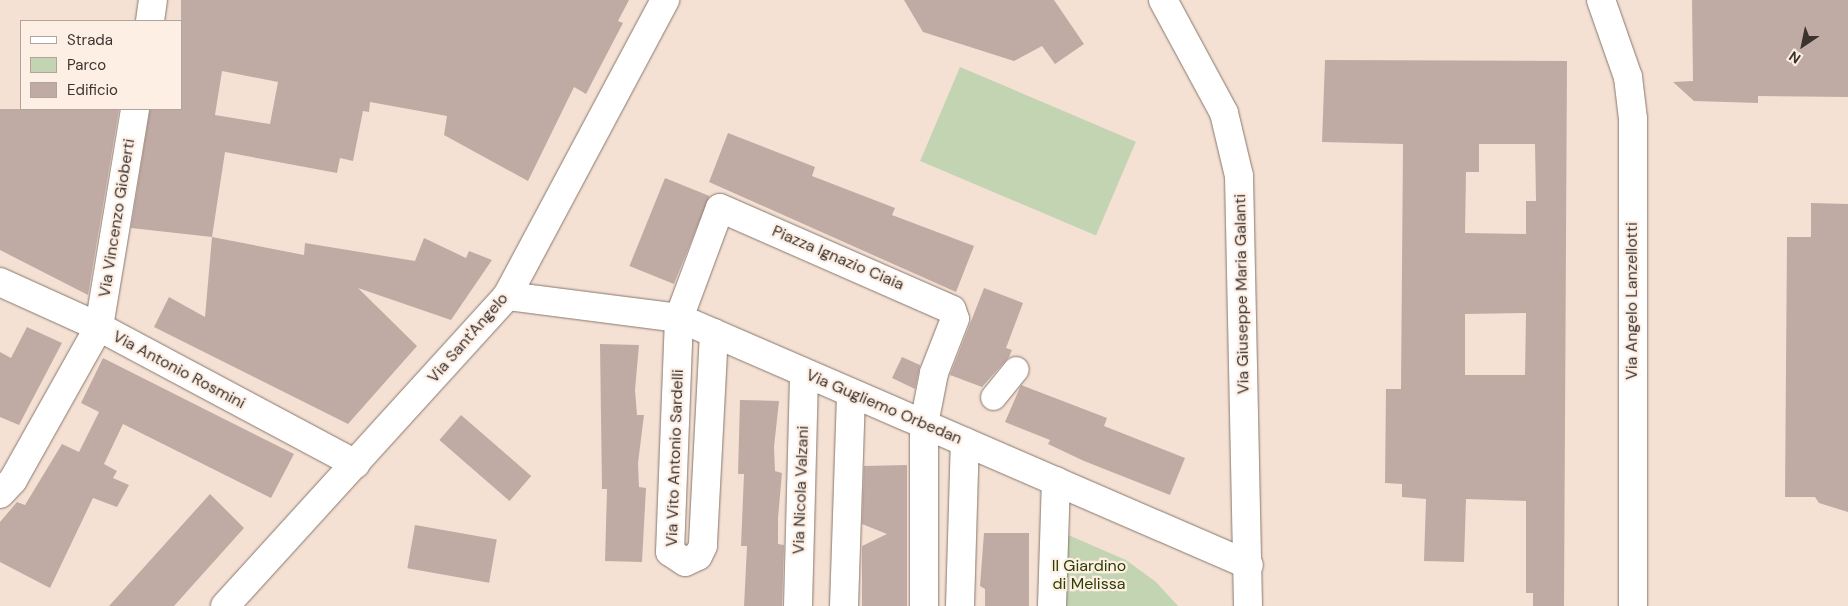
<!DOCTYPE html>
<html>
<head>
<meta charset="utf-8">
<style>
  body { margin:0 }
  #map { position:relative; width:1848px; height:606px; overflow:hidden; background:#f4e1d4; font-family:"DM Sans",sans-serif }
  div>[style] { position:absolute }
  .green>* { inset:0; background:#c3d4b2; transform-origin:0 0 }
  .building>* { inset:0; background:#c0aba4; transform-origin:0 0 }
  .roads { filter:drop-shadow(0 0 1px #88776c) drop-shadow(0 0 1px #88776c) }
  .pedestrian>* { height:25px; margin:-12.5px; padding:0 12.5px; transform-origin:12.5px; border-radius:12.5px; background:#fff }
  .minor>* { height:28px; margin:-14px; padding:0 14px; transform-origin:14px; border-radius:14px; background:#fff }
  .tertiary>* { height:28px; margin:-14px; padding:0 14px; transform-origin:14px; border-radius:14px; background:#fff }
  span { translate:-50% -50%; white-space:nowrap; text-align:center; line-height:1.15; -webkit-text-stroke:4.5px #feefe5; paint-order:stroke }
  .street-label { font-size:16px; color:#3a332e }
  .park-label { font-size:16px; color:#294000 }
  .legend { position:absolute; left:20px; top:20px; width:162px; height:90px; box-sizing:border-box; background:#feefe5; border:1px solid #b0a49c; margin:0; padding:6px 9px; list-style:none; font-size:15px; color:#3a332e }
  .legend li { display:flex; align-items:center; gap:10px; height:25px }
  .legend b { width:25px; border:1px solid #b0a49c }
  .north { position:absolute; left:1778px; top:20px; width:50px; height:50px; -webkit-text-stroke:4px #feefe5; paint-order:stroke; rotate:214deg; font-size:14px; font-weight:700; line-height:20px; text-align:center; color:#3a332e }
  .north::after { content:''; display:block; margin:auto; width:18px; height:22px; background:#3a332e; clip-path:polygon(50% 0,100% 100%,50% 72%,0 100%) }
</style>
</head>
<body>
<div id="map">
  <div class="green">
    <i style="left:960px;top:67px;width:191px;height:102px;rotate:23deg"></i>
    <i style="clip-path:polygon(1059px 531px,1126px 560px,1156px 582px,1178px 606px,1058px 606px)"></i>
  </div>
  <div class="building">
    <i style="clip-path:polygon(evenodd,181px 0,629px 0,618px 21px,623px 23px,586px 94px,574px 87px,528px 181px,444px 135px,447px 116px,370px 102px,369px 112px,363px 111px,353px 161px,340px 158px,337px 173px,225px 152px,212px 237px,131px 228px,150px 109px,181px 109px,181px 0,222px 71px,278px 82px,270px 124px,215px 115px,222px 71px)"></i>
    <i style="clip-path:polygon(904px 0,1054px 0,1084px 44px,1055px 64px,1042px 46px,1014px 61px,923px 32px)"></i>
    <i style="clip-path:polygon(1692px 0,1848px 0,1848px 97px,1758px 96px,1758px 103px,1694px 101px,1673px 82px,1693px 81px)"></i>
    <i style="clip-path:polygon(evenodd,1325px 60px,1567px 61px,1564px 606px,1533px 606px,1533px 593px,1526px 593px,1526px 501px,1466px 499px,1464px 562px,1424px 561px,1426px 499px,1402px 497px,1402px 484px,1385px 483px,1386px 389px,1401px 389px,1403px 144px,1322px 142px,1325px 60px,1479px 144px,1535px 144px,1536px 201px,1526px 201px,1526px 234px,1465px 233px,1466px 172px,1479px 172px,1479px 144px,1325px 60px,1526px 313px,1525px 375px,1465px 375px,1465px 314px,1526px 313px)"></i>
    <i style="clip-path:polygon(0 109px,119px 109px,88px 295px,0 250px)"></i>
    <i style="clip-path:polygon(728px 133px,815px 167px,812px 176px,895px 208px,892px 215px,974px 246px,956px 292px,709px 182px)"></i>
    <i style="left:665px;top:178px;width:48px;height:95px;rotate:22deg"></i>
    <i style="clip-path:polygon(1811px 203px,1848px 204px,1848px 512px,1819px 503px,1815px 497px,1785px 497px,1787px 237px,1811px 237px)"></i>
    <i style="clip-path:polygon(212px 237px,304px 255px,305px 243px,415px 261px,424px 238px,466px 258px,469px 251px,492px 260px,451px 320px,358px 288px,417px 346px,348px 424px,154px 327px,169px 297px,205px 317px)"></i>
    <i style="clip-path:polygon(984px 288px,1023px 303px,1006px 348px,1012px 350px,1009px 357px,982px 387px,950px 375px)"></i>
    <i style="clip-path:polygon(27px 327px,62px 343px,19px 425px,0 417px,0 352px,11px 358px)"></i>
    <i style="clip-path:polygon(600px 344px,639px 345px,635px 390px,637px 415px,644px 415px,638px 463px,639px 487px,646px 488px,642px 562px,605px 561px,607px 489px,602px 489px)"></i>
    <i style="clip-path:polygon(902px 357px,920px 365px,915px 389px,892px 378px)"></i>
    <i style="clip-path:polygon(103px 358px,294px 454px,271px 498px,123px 424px,104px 464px,117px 471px,113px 478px,129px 485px,117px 507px,93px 498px,50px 588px,0 562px,0 522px,17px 502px,25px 505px,62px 444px,79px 452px,99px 412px,81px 403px)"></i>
    <i style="clip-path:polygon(1021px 385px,1107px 418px,1104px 426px,1185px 458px,1170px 495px,1084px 461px,1048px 444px,1050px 440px,1005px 422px)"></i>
    <i style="clip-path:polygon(740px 400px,779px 401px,774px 447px,775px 471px,782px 473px,778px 518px,778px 544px,784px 545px,782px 606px,744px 606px,747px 546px,741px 546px,744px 474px,738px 474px)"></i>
    <i style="left:461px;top:415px;width:93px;height:33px;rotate:41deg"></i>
    <i style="clip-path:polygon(907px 465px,907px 606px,862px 606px,862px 546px,887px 534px,862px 524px,864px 466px)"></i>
    <i style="clip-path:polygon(210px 494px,244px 528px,174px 606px,109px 606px)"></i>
    <i style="left:415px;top:525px;width:83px;height:44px;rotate:10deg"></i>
    <i style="clip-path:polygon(984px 533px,1029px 533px,1029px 606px,985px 606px,985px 589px,980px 586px)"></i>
  </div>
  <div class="roads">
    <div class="pedestrian">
      <i style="left:993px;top:397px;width:36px;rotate:-51deg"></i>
    </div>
    <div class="minor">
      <i style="left:1163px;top:0;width:128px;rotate:61.6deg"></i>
      <i style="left:1224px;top:113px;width:65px;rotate:76.6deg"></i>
      <i style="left:1239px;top:176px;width:430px;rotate:88.8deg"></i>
      <i style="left:1601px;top:0;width:82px;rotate:70.7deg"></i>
      <i style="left:1628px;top:77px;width:42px;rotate:83.2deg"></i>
      <i style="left:1633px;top:119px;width:487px;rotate:90deg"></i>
      <i style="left:150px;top:21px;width:21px;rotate:-82deg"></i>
      <i style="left:0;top:282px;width:109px;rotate:24.4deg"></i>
      <i style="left:99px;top:327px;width:291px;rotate:28.1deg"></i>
      <i style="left:507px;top:296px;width:173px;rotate:7.3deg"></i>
      <i style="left:679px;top:318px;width:621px;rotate:23.43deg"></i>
      <i style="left:714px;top:333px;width:213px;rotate:93deg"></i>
      <i style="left:703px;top:546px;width:11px;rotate:117deg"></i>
      <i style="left:698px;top:556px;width:14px;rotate:155deg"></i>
      <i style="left:685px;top:562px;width:18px;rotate:-146deg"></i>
      <i style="left:670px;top:552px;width:234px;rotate:-87.8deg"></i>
      <i style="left:679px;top:318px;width:117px;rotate:-69.6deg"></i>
      <i style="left:720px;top:208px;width:253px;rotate:23.7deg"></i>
      <i style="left:952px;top:310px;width:9px;rotate:72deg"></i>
      <i style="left:955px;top:319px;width:58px;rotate:111.3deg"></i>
      <i style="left:934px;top:373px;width:52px;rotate:101.1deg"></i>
      <i style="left:924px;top:424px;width:182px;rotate:90deg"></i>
      <i style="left:0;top:494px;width:19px;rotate:-47deg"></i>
      <i style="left:13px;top:480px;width:176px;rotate:-60.7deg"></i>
      <i style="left:99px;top:327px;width:221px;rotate:-80.6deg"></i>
      <i style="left:798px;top:606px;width:233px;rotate:-88.5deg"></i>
      <i style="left:844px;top:606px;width:213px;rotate:-88.1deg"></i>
      <i style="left:960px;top:606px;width:164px;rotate:-88.3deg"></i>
      <i style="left:1052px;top:606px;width:125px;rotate:-88.2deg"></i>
    </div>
    <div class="tertiary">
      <i style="left:225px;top:606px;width:419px;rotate:-47.7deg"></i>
      <i style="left:507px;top:296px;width:336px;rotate:-61.9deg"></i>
    </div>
  </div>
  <div class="street-label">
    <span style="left:117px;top:218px;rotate:-81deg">Via Vincenzo Gioberti</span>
    <span style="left:838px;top:258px;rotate:23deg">Piazza Ignazio Ciaia</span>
    <span style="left:1242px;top:294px;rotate:-91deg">Via Giuseppe Maria Galanti</span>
    <span style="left:1632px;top:301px;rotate:-90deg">Via Angelo Lanzellotti</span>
    <span style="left:468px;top:338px;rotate:-49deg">Via Sant'Angelo</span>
    <span style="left:179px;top:370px;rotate:28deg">Via Antonio Rosmini</span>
    <span style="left:884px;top:407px;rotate:23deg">Via Gugliemo Orbedan</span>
    <span style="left:675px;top:458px;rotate:-88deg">Via Vito Antonio Sardelli</span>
    <span style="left:801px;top:490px;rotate:-88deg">Via Nicola Valzani</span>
  </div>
  <div class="park-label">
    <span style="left:1089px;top:575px">Il Giardino<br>di Melissa</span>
  </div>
  <ul class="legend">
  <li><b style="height:6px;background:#fff"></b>Strada</li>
  <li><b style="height:14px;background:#c3d4b2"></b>Parco</li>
  <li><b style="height:14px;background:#c0aba4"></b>Edificio</li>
  </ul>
  <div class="north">N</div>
</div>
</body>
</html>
